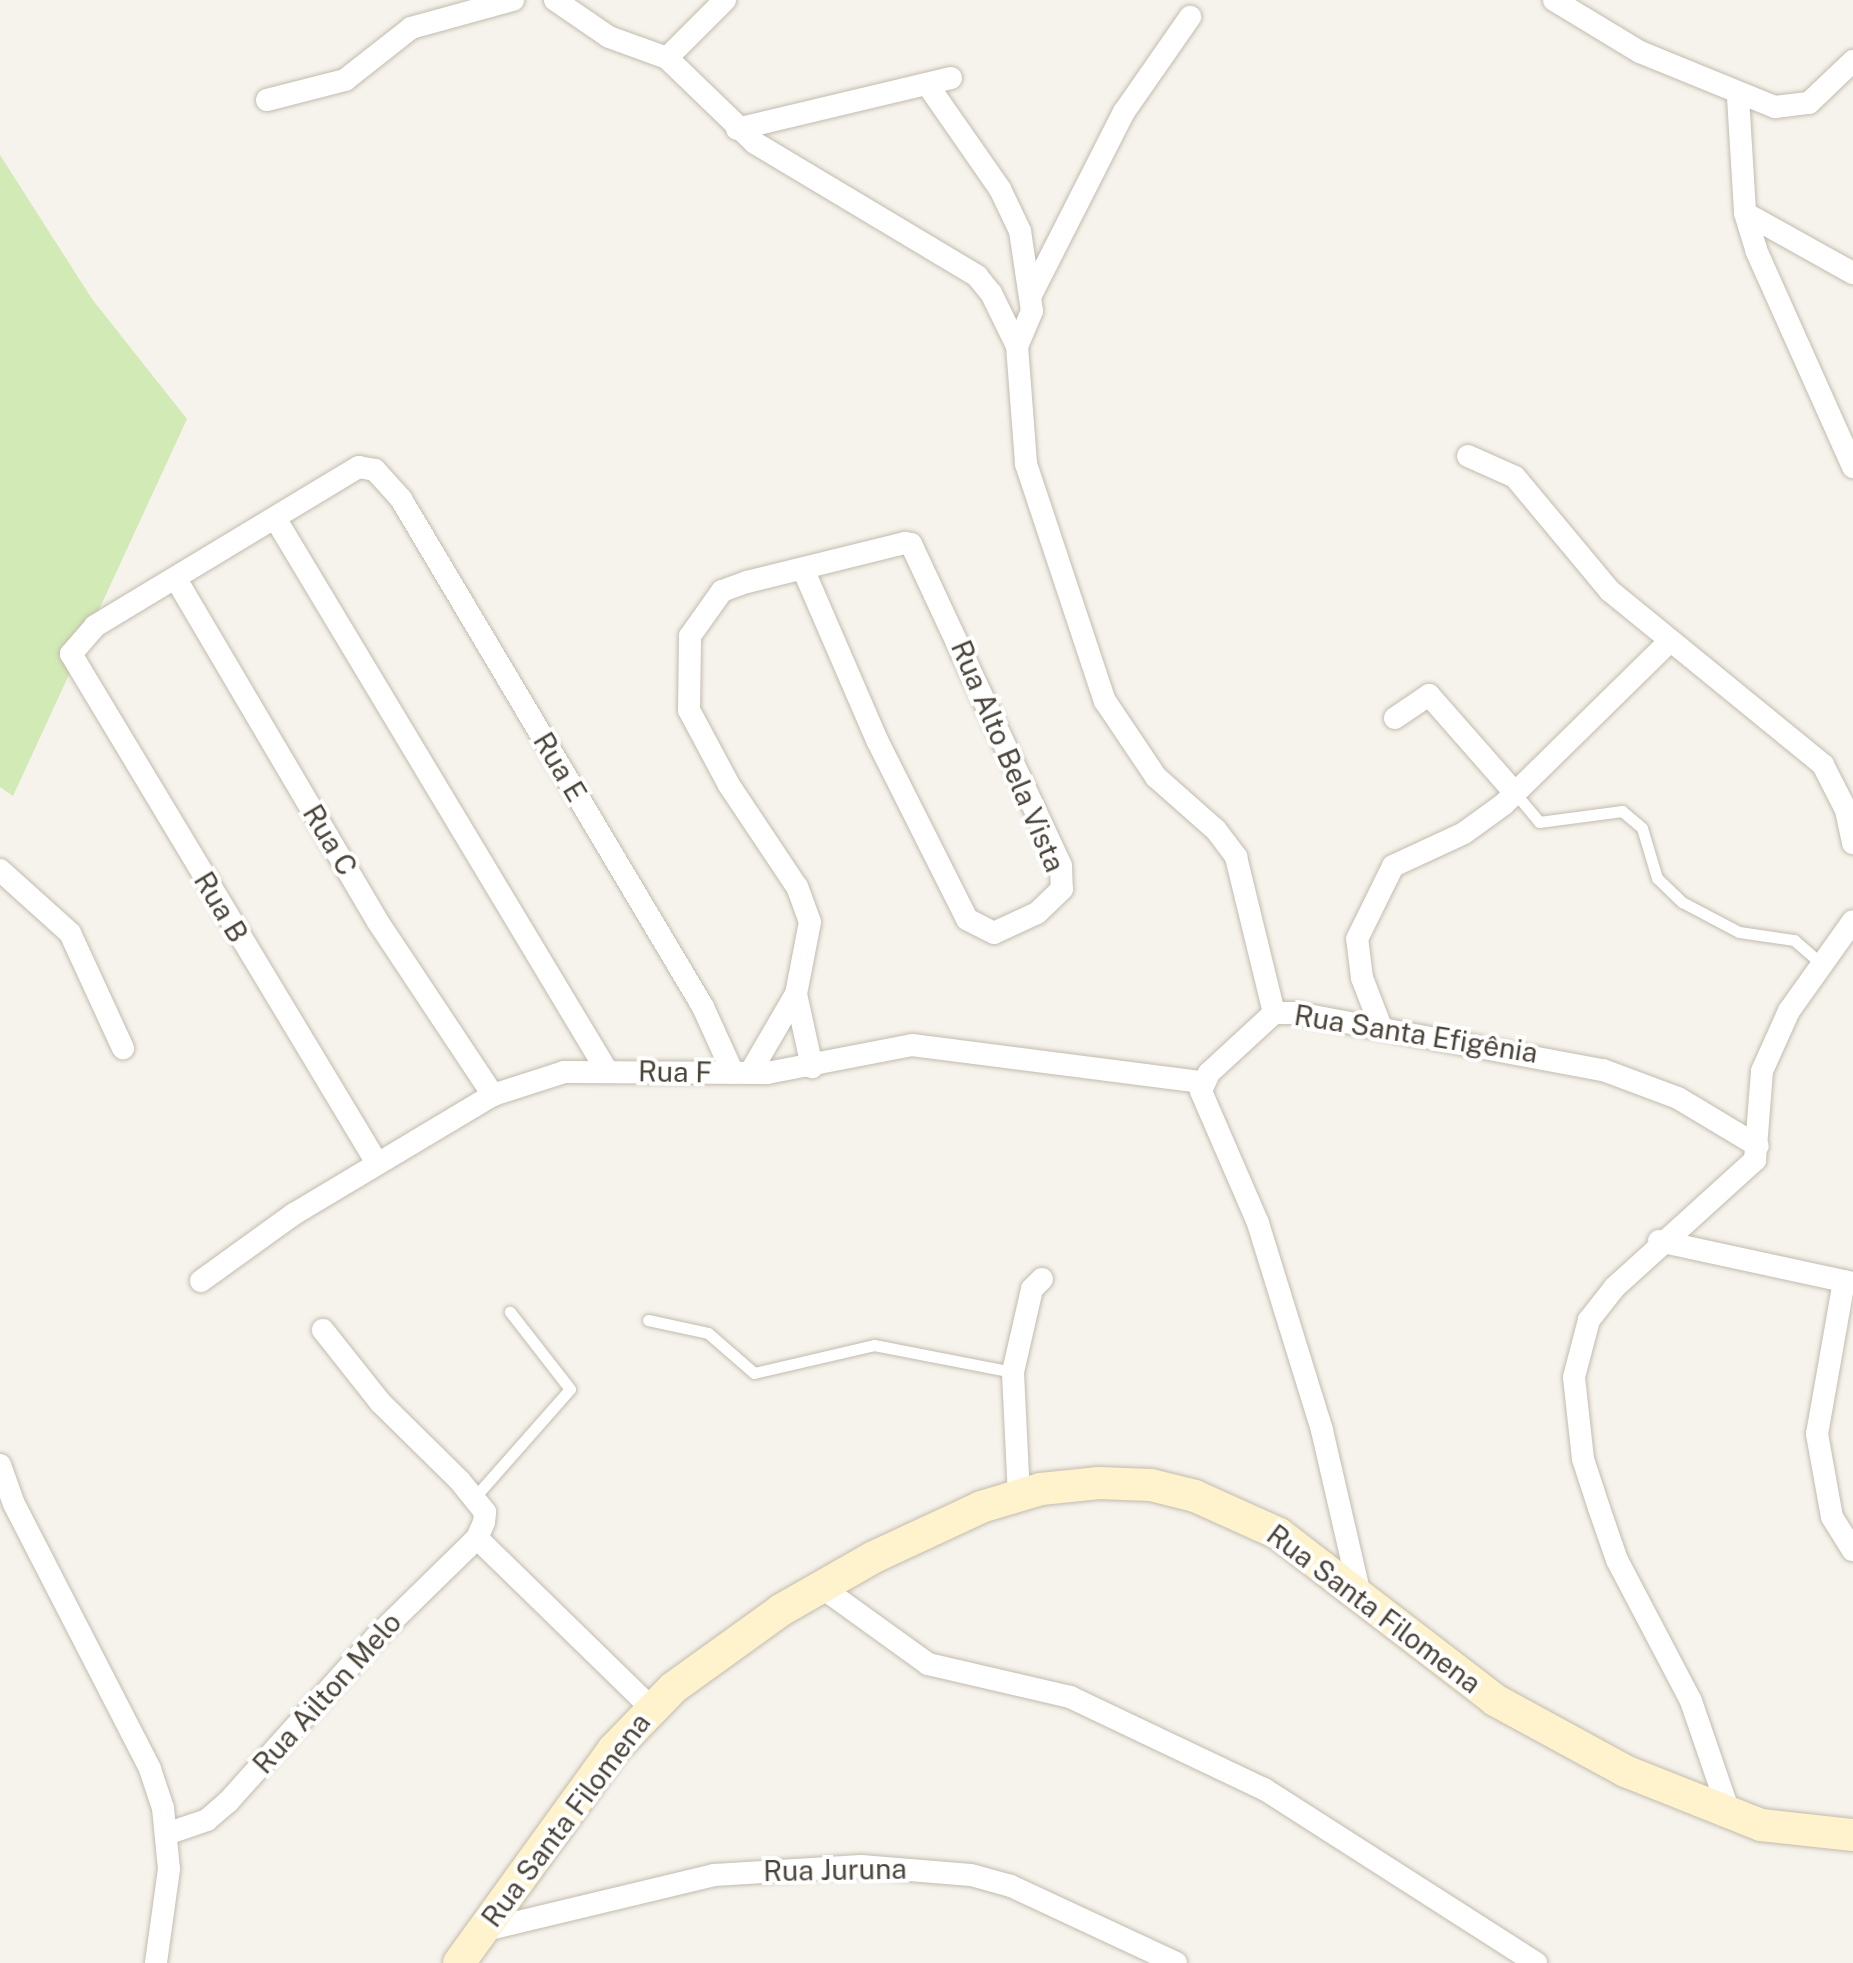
<!DOCTYPE html>
<html>
<head>
<meta charset="utf-8">
<style>
  body { margin:0 }
  #map { position:relative; width:1853px; height:1963px; overflow:hidden; background:#f6f3ec; font-family:"Public Sans",sans-serif }
  div>[style] { position:absolute }
  .green>* { inset:0; background:#d2eab5 }
  .roads { filter:drop-shadow(0 0 2px #c2bbae) drop-shadow(0 0 2px #c2bbae) }
  .service>* { height:11px; margin:-5.5px; padding:0 5.5px; transform-origin:5.5px; border-radius:5.5px; background:#fff }
  .minor>* { height:22px; margin:-11px; padding:0 11px; transform-origin:11px; border-radius:11px; background:#fff }
  .secondary>* { height:32px; margin:-16px; padding:0 16px; transform-origin:16px; border-radius:16px; background:#fff3cd }
  span { translate:-50% -50%; white-space:nowrap; text-align:center; line-height:1.15; -webkit-text-stroke:8px #fff; paint-order:stroke }
  .street-label { font-size:28px; color:#4b4439 }
</style>
</head>
<body>
<div id="map">
  <div class="green">
    <i style="clip-path:polygon(0 155px,92px 299px,187px 419px,13px 796px,0 787px)"></i>
  </div>
  <div class="roads">
    <div class="service">
      <i style="left:1515px;top:793px;width:38px;rotate:50deg"></i>
      <i style="left:1539px;top:822px;width:84px;rotate:-7.5deg"></i>
      <i style="left:1622px;top:811px;width:26px;rotate:40deg"></i>
      <i style="left:1642px;top:828px;width:52px;rotate:73.3deg"></i>
      <i style="left:1657px;top:878px;width:35px;rotate:44deg"></i>
      <i style="left:1682px;top:902px;width:64px;rotate:27.8deg"></i>
      <i style="left:1739px;top:932px;width:56px;rotate:8.3deg"></i>
      <i style="left:1794px;top:940px;width:38px;rotate:41deg"></i>
      <i style="left:648px;top:1320px;width:61px;rotate:12.2deg"></i>
      <i style="left:708px;top:1333px;width:61px;rotate:41deg"></i>
      <i style="left:754px;top:1373px;width:123px;rotate:-13.1deg"></i>
      <i style="left:874px;top:1345px;width:142px;rotate:11deg"></i>
      <i style="left:474px;top:1498px;width:145px;rotate:-48.6deg"></i>
      <i style="left:570px;top:1389px;width:98px;rotate:-127.9deg"></i>
    </div>
    <div class="minor">
      <i style="left:555px;top:0;width:65px;rotate:34.4deg"></i>
      <i style="left:609px;top:37px;width:62px;rotate:19.9deg"></i>
      <i style="left:667px;top:58px;width:122px;rotate:44deg"></i>
      <i style="left:755px;top:143px;width:259px;rotate:30.9deg"></i>
      <i style="left:977px;top:276px;width:22px;rotate:51deg"></i>
      <i style="left:991px;top:293px;width:59px;rotate:63.9deg"></i>
      <i style="left:1017px;top:346px;width:118px;rotate:85.6deg"></i>
      <i style="left:1026px;top:464px;width:250px;rotate:71.6deg"></i>
      <i style="left:1105px;top:701px;width:92px;rotate:56.1deg"></i>
      <i style="left:1156px;top:777px;width:80px;rotate:41.5deg"></i>
      <i style="left:1216px;top:830px;width:34px;rotate:53deg"></i>
      <i style="left:1236px;top:857px;width:161px;rotate:76.3deg"></i>
      <i style="left:1554px;top:0;width:100px;rotate:31.2deg"></i>
      <i style="left:1640px;top:52px;width:146px;rotate:22.2deg"></i>
      <i style="left:1775px;top:107px;width:34px;rotate:-7deg"></i>
      <i style="left:1809px;top:103px;width:61px;rotate:-43.7deg"></i>
      <i style="left:667px;top:58px;width:82px;rotate:-45deg"></i>
      <i style="left:927px;top:84px;width:128px;rotate:55.2deg"></i>
      <i style="left:1000px;top:189px;width:47px;rotate:64.5deg"></i>
      <i style="left:1020px;top:231px;width:81px;rotate:81.5deg"></i>
      <i style="left:1032px;top:311px;width:38px;rotate:113deg"></i>
      <i style="left:1738px;top:97px;width:116px;rotate:86.5deg"></i>
      <i style="left:1745px;top:213px;width:39px;rotate:73deg"></i>
      <i style="left:1756px;top:250px;width:238px;rotate:65.9deg"></i>
      <i style="left:267px;top:100px;width:81px;rotate:-14.4deg"></i>
      <i style="left:345px;top:80px;width:84px;rotate:-38.2deg"></i>
      <i style="left:411px;top:28px;width:106px;rotate:-15.4deg"></i>
      <i style="left:737px;top:129px;width:220px;rotate:-13.4deg"></i>
      <i style="left:1745px;top:213px;width:124px;rotate:29.1deg"></i>
      <i style="left:1032px;top:293px;width:203px;rotate:-63.1deg"></i>
      <i style="left:1124px;top:112px;width:116px;rotate:-55.2deg"></i>
      <i style="left:1468px;top:456px;width:51px;rotate:24.1deg"></i>
      <i style="left:1515px;top:477px;width:148px;rotate:50.2deg"></i>
      <i style="left:1610px;top:591px;width:275px;rotate:39.2deg"></i>
      <i style="left:1823px;top:765px;width:51px;rotate:62.9deg"></i>
      <i style="left:1846px;top:810px;width:34px;rotate:78deg"></i>
      <i style="left:275px;top:518px;width:645px;rotate:59.02deg"></i>
      <i style="left:176px;top:579px;width:398px;rotate:59.5deg"></i>
      <i style="left:378px;top:922px;width:208px;rotate:56.4deg"></i>
      <i style="left:1395px;top:718px;width:41px;rotate:-34.1deg"></i>
      <i style="left:1429px;top:695px;width:130px;rotate:48.7deg"></i>
      <i style="left:0;top:870px;width:94px;rotate:42deg"></i>
      <i style="left:70px;top:933px;width:127px;rotate:65.3deg"></i>
      <i style="left:796px;top:994px;width:75px;rotate:77.6deg"></i>
      <i style="left:1381px;top:1027px;width:53px;rotate:-111.2deg"></i>
      <i style="left:1362px;top:978px;width:39px;rotate:-97deg"></i>
      <i style="left:1357px;top:939px;width:81px;rotate:-63.7deg"></i>
      <i style="left:1393px;top:866px;width:78px;rotate:-24.9deg"></i>
      <i style="left:1464px;top:833px;width:49px;rotate:-35.9deg"></i>
      <i style="left:1504px;top:804px;width:230px;rotate:-44.5deg"></i>
      <i style="left:750px;top:1073px;width:91px;rotate:-59.8deg"></i>
      <i style="left:796px;top:994px;width:73px;rotate:-79deg"></i>
      <i style="left:810px;top:922px;width:37px;rotate:-110deg"></i>
      <i style="left:797px;top:887px;width:123px;rotate:-123.7deg"></i>
      <i style="left:729px;top:785px;width:85px;rotate:-118.1deg"></i>
      <i style="left:689px;top:710px;width:74px;rotate:-89.2deg"></i>
      <i style="left:690px;top:636px;width:55px;rotate:-54.6deg"></i>
      <i style="left:722px;top:591px;width:27px;rotate:-20deg"></i>
      <i style="left:747px;top:582px;width:163px;rotate:-13.9deg"></i>
      <i style="left:905px;top:543px;width:6px;rotate:9deg"></i>
      <i style="left:911px;top:544px;width:355px;rotate:65deg"></i>
      <i style="left:1061px;top:866px;width:23px;rotate:88deg"></i>
      <i style="left:1062px;top:889px;width:35px;rotate:136deg"></i>
      <i style="left:1037px;top:913px;width:47px;rotate:155.1deg"></i>
      <i style="left:994px;top:933px;width:30px;rotate:-153deg"></i>
      <i style="left:967px;top:919px;width:200px;rotate:-116.7deg"></i>
      <i style="left:877px;top:740px;width:186px;rotate:-113.4deg"></i>
      <i style="left:377px;top:1163px;width:594px;rotate:-121.01deg"></i>
      <i style="left:71px;top:654px;width:37px;rotate:-49deg"></i>
      <i style="left:95px;top:626px;width:308px;rotate:-31.1deg"></i>
      <i style="left:359px;top:467px;width:16px;rotate:11deg"></i>
      <i style="left:375px;top:470px;width:39px;rotate:48deg"></i>
      <i style="left:401px;top:499px;width:591px;rotate:59.27deg"></i>
      <i style="left:703px;top:1007px;width:72px;rotate:65.6deg"></i>
      <i style="left:1659px;top:1241px;width:198px;rotate:12.2deg"></i>
      <i style="left:201px;top:1281px;width:115px;rotate:-35.8deg"></i>
      <i style="left:294px;top:1214px;width:232px;rotate:-30.9deg"></i>
      <i style="left:493px;top:1095px;width:75px;rotate:-17.9deg"></i>
      <i style="left:564px;top:1072px;width:203px;rotate:0.3deg"></i>
      <i style="left:767px;top:1073px;width:148px;rotate:-10.9deg"></i>
      <i style="left:912px;top:1045px;width:292px;rotate:7.3deg"></i>
      <i style="left:1844px;top:1281px;width:155px;rotate:100deg"></i>
      <i style="left:1817px;top:1434px;width:84px;rotate:79.8deg"></i>
      <i style="left:1832px;top:1517px;width:39px;rotate:58deg"></i>
      <i style="left:0;top:1465px;width:41px;rotate:70.3deg"></i>
      <i style="left:14px;top:1504px;width:298px;rotate:62.8deg"></i>
      <i style="left:150px;top:1769px;width:41px;rotate:71.6deg"></i>
      <i style="left:163px;top:1808px;width:61px;rotate:84.4deg"></i>
      <i style="left:169px;top:1869px;width:95px;rotate:97.9deg"></i>
      <i style="left:1019px;top:1496px;width:124px;rotate:-92.8deg"></i>
      <i style="left:1013px;top:1372px;width:85px;rotate:-77.1deg"></i>
      <i style="left:1032px;top:1289px;width:14px;rotate:-45deg"></i>
      <i style="left:477px;top:1538px;width:243px;rotate:44.3deg"></i>
      <i style="left:820px;top:1586px;width:133px;rotate:35.8deg"></i>
      <i style="left:928px;top:1664px;width:146px;rotate:13.1deg"></i>
      <i style="left:1070px;top:1697px;width:215px;rotate:25.4deg"></i>
      <i style="left:1264px;top:1789px;width:323px;rotate:32.6deg"></i>
      <i style="left:1360px;top:1595px;width:169px;rotate:-103deg"></i>
      <i style="left:1322px;top:1430px;width:217px;rotate:-107.2deg"></i>
      <i style="left:1258px;top:1223px;width:144px;rotate:-113.4deg"></i>
      <i style="left:1201px;top:1091px;width:20px;rotate:-66deg"></i>
      <i style="left:1209px;top:1073px;width:88px;rotate:-42.7deg"></i>
      <i style="left:1274px;top:1013px;width:23px"></i>
      <i style="left:1297px;top:1013px;width:311px;rotate:10.6deg"></i>
      <i style="left:1603px;top:1070px;width:80px;rotate:20.5deg"></i>
      <i style="left:1678px;top:1098px;width:93px;rotate:31deg"></i>
      <i style="left:1730px;top:1815px;width:120px;rotate:-108.9deg"></i>
      <i style="left:1691px;top:1701px;width:159px;rotate:-117.7deg"></i>
      <i style="left:1617px;top:1560px;width:55px;rotate:-109.1deg"></i>
      <i style="left:1599px;top:1508px;width:52px;rotate:-108.1deg"></i>
      <i style="left:1583px;top:1459px;width:82px;rotate:-96.3deg"></i>
      <i style="left:1574px;top:1377px;width:59px;rotate:-75.3deg"></i>
      <i style="left:1589px;top:1320px;width:42px;rotate:-51.8deg"></i>
      <i style="left:1615px;top:1287px;width:189px;rotate:-42.2deg"></i>
      <i style="left:1755px;top:1160px;width:89px;rotate:-85.5deg"></i>
      <i style="left:1762px;top:1071px;width:66px;rotate:-65.8deg"></i>
      <i style="left:1789px;top:1011px;width:110px;rotate:-54.6deg"></i>
      <i style="left:169px;top:1833px;width:40px;rotate:-18.9deg"></i>
      <i style="left:207px;top:1820px;width:28px;rotate:-41deg"></i>
      <i style="left:228px;top:1802px;width:222px;rotate:-48.1deg"></i>
      <i style="left:376px;top:1637px;width:141px;rotate:-44.4deg"></i>
      <i style="left:477px;top:1538px;width:17px;rotate:-66deg"></i>
      <i style="left:484px;top:1522px;width:10px;rotate:-84deg"></i>
      <i style="left:485px;top:1512px;width:40px;rotate:-129deg"></i>
      <i style="left:460px;top:1481px;width:112px;rotate:-135.4deg"></i>
      <i style="left:380px;top:1402px;width:92px;rotate:-128.4deg"></i>
      <i style="left:481px;top:1931px;width:240px;rotate:-13.5deg"></i>
      <i style="left:714px;top:1875px;width:147px;rotate:-3.5deg"></i>
      <i style="left:861px;top:1866px;width:110px;rotate:4.7deg"></i>
      <i style="left:971px;top:1875px;width:41px;rotate:15.4deg"></i>
      <i style="left:1011px;top:1886px;width:182px;rotate:25deg"></i>
    </div>
    <div class="secondary">
      <i style="left:459px;top:1963px;width:263px;rotate:-54.1deg"></i>
      <i style="left:613px;top:1750px;width:86px;rotate:-45.9deg"></i>
      <i style="left:673px;top:1688px;width:133px;rotate:-35.8deg"></i>
      <i style="left:781px;top:1610px;width:107px;rotate:-29.7deg"></i>
      <i style="left:874px;top:1557px;width:118px;rotate:-25deg"></i>
      <i style="left:981px;top:1507px;width:63px;rotate:-16.7deg"></i>
      <i style="left:1041px;top:1489px;width:58px;rotate:-5.9deg"></i>
      <i style="left:1099px;top:1483px;width:52px;rotate:2.2deg"></i>
      <i style="left:1151px;top:1485px;width:45px;rotate:14deg"></i>
      <i style="left:1195px;top:1496px;width:92px;rotate:24.3deg"></i>
      <i style="left:1279px;top:1534px;width:272px;rotate:37.5deg"></i>
      <i style="left:1495px;top:1700px;width:148px;rotate:28.6deg"></i>
      <i style="left:1625px;top:1771px;width:146px;rotate:21.7deg"></i>
      <i style="left:1761px;top:1825px;width:93px;rotate:6.2deg"></i>
    </div>
  </div>
  <div class="street-label">
    <span style="left:1008px;top:756px;rotate:67deg">Rua Alto Bela Vista</span>
    <span style="left:560px;top:767px;rotate:59deg">Rua E</span>
    <span style="left:330px;top:840px;rotate:59deg">Rua C</span>
    <span style="left:221px;top:907px;rotate:59deg">Rua B</span>
    <span style="left:1416px;top:1034px;rotate:9deg">Rua Santa Efigênia</span>
    <span style="left:675px;top:1072px;rotate:1deg">Rua F</span>
    <span style="left:1374px;top:1609px;rotate:37deg">Rua Santa Filomena</span>
    <span style="left:327px;top:1693px;rotate:-48deg">Rua Ailton Melo</span>
    <span style="left:566px;top:1820px;rotate:-53deg">Rua Santa Filomena</span>
    <span style="left:835px;top:1870px;rotate:-1deg">Rua Juruna</span>
  </div>
</div>
</body>
</html>
